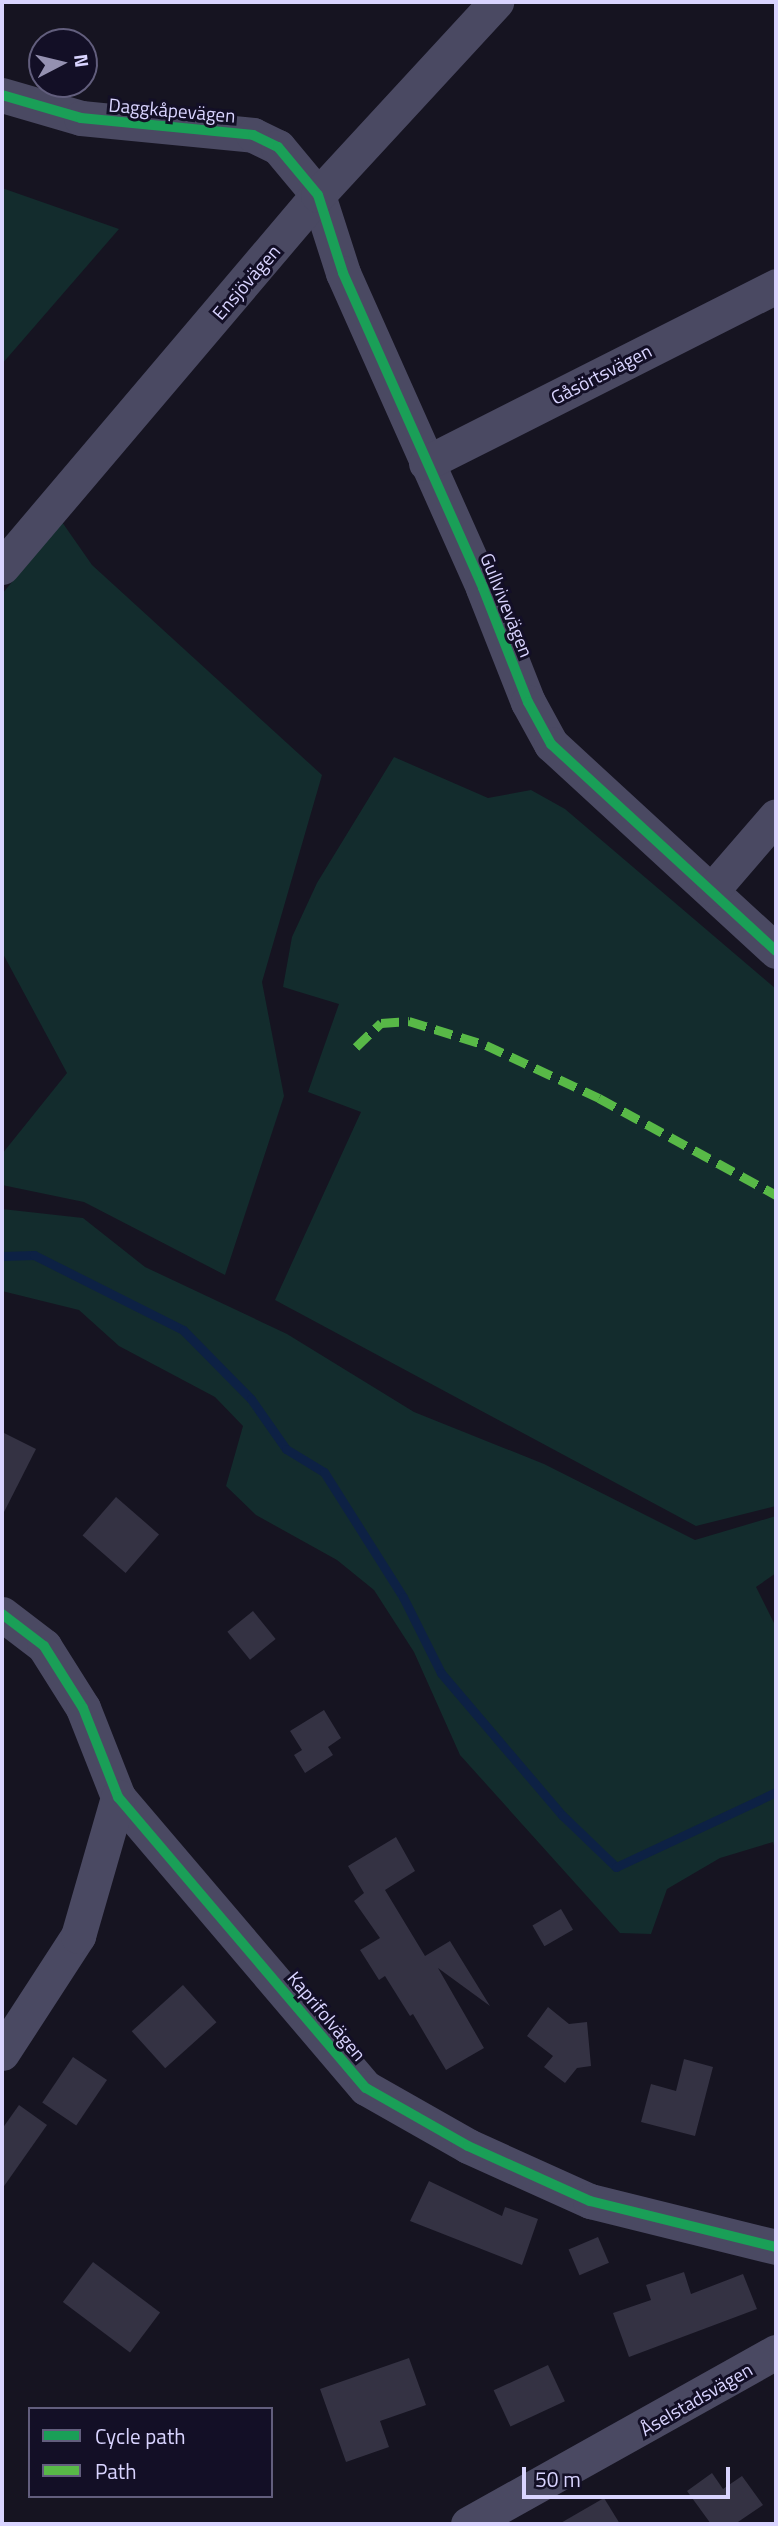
<!DOCTYPE html>
<html>
<head>
<meta charset="utf-8">
<style>
  body { margin:0 }
  #map { position:relative; width:778px; height:2526px; overflow:hidden; background:#161421; font-family:"Titillium Web",sans-serif }
  div>[style] { position:absolute }
  .green>* { inset:0; background:#132c2d }
  .stream>* { height:9px; margin:-4.5px; padding:0 4.5px; transform-origin:4.5px; border-radius:4.5px; background:#0d2144 }
  .building>* { inset:0; background:#343243; transform-origin:0 0 }
  .minor>* { height:35px; margin:-17.5px; padding:0 17.5px; transform-origin:17.5px; border-radius:17.5px; background:#4a4962 }
  .quiet>* { height:9px; margin-top:-4.5px; transform-origin:0; background:repeating-linear-gradient(90deg,#58b947 0 18px,transparent 0 27px) }
  .cycleway>* { height:10px; margin:-5px; padding:0 5px; transform-origin:5px; border-radius:5px; background:#1a9f57 }
  span { translate:-50% -50%; white-space:nowrap; text-align:center; line-height:1.15; -webkit-text-stroke:6px #130f26; paint-order:stroke }
  .street-label { font-size:19px; color:#d9d4ff }
  .frame { position:absolute; inset:0; border:4px solid #d9d4ff; pointer-events:none }
  .legend { position:absolute; left:28px; top:2407px; width:245px; height:91px; box-sizing:border-box; background:#130f26; border:2px solid #625e7d; margin:0; padding:9px 12px; list-style:none; font-size:21px; color:#d9d4ff }
  .legend li { display:flex; align-items:center; gap:14px; height:35px }
  .legend b { width:35px; border:2px solid #625e7d }
  .north { position:absolute; left:28px; top:28px; width:70px; height:70px; box-sizing:border-box; background:#130f26; border:2px solid #625e7d; border-radius:50%; rotate:83deg; font-size:19px; font-weight:700; line-height:28px; text-align:center; color:#d9d4ff }
  .north::after { content:''; display:block; margin:auto; width:24px; height:32px; background:#9591b1; clip-path:polygon(50% 0,100% 100%,50% 72%,0 100%) }
  .scale { position:absolute; left:522px; top:2467px; width:208px; height:32px; box-sizing:border-box; border:4px solid #d9d4ff; border-top:0; padding-left:9px; font-size:21px; line-height:24px; white-space:nowrap; color:#d9d4ff; -webkit-text-stroke:5px #130f26; paint-order:stroke }
</style>
</head>
<body>
<div id="map">
  <div class="green">
    <i style="clip-path:polygon(2px 188px,119px 229px,2px 364px)"></i>
    <i style="clip-path:polygon(62px 522px,92px 565px,322px 775px,262px 982px,284px 1096px,225px 1275px,84px 1202px,2px 1185px,2px 1154px,67px 1073px,2px 952px,2px 594px)"></i>
    <i style="clip-path:polygon(394px 757px,488px 798px,531px 790px,565px 809px,776px 989px,776px 1506px,696px 1526px,275px 1300px,361px 1112px,308px 1092px,339px 1004px,283px 987px,292px 937px,317px 883px)"></i>
    <i style="clip-path:polygon(2px 1209px,83px 1218px,145px 1267px,287px 1334px,414px 1412px,544px 1464px,695px 1540px,776px 1516px,776px 1573px,756px 1587px,776px 1627px,776px 1853px,773px 1842px,720px 1858px,667px 1889px,651px 1934px,620px 1933px,460px 1755px,414px 1652px,374px 1590px,337px 1560px,256px 1515px,226px 1486px,243px 1426px,215px 1397px,119px 1346px,79px 1310px,2px 1291px)"></i>
  </div>
  <div class="stream">
    <i style="left:2px;top:1256px;width:32px;rotate:-2deg"></i>
    <i style="left:34px;top:1255px;width:167px;rotate:26.7deg"></i>
    <i style="left:183px;top:1330px;width:97px;rotate:45.4deg"></i>
    <i style="left:251px;top:1399px;width:61px;rotate:55deg"></i>
    <i style="left:286px;top:1449px;width:44px;rotate:31.2deg"></i>
    <i style="left:324px;top:1472px;width:148px;rotate:57.7deg"></i>
    <i style="left:403px;top:1597px;width:85px;rotate:63.4deg"></i>
    <i style="left:441px;top:1673px;width:187px;rotate:49.6deg"></i>
    <i style="left:562px;top:1815px;width:75px;rotate:43.9deg"></i>
    <i style="left:616px;top:1867px;width:177px;rotate:-25.1deg"></i>
  </div>
  <div class="building">
    <i style="clip-path:polygon(2px 1432px,36px 1449px,2px 1516px)"></i>
    <i style="left:116px;top:1497px;width:57px;height:51px;rotate:41deg"></i>
    <i style="left:253px;top:1611px;width:36px;height:33px;rotate:51deg"></i>
    <i style="clip-path:polygon(324px 1710px,341px 1738px,328px 1747px,333px 1755px,305px 1773px,294px 1755px,302px 1750px,290px 1731px)"></i>
    <i style="clip-path:polygon(396px 1837px,415px 1871px,385px 1890px,425px 1956px,450px 1941px,490px 2006px,438px 1968px,484px 2048px,446px 2070px,413px 2014px,410px 2016px,385px 1976px,379px 1980px,360px 1950px,380px 1938px,354px 1901px,364px 1893px,348px 1866px)"></i>
    <i style="left:561px;top:1909px;width:24px;height:33px;rotate:60deg"></i>
    <i style="left:183px;top:1985px;width:50px;height:69px;rotate:48deg"></i>
    <i style="clip-path:polygon(548px 2007px,569px 2024px,587px 2022px,591px 2066px,577px 2068px,565px 2083px,544px 2067px,553px 2056px,527px 2036px)"></i>
    <i style="left:73px;top:2057px;width:41px;height:55px;rotate:34deg"></i>
    <i style="clip-path:polygon(684px 2059px,713px 2067px,695px 2136px,641px 2122px,651px 2084px,676px 2091px)"></i>
    <i style="clip-path:polygon(19px 2105px,47px 2125px,2px 2189px,2px 2129px)"></i>
    <i style="clip-path:polygon(429px 2181px,502px 2216px,505px 2207px,538px 2219px,522px 2265px,410px 2221px)"></i>
    <i style="left:598px;top:2237px;width:28px;height:32px;rotate:67deg"></i>
    <i style="left:93px;top:2262px;width:84px;height:50px;rotate:37deg"></i>
    <i style="clip-path:polygon(684px 2272px,691px 2294px,743px 2274px,757px 2309px,629px 2357px,613px 2313px,651px 2300px,646px 2285px)"></i>
    <i style="clip-path:polygon(409px 2358px,426px 2405px,380px 2421px,389px 2447px,346px 2462px,320px 2389px)"></i>
    <i style="left:548px;top:2365px;width:40px;height:60px;rotate:65deg"></i>
    <i style="clip-path:polygon(712px 2473px,723px 2489px,742px 2476px,763px 2505px,735px 2524px,711px 2524px,687px 2491px)"></i>
    <i style="clip-path:polygon(604px 2498px,620px 2524px,559px 2524px)"></i>
  </div>
  <div class="minor">
    <i style="left:2px;top:95px;width:82px;rotate:16.2deg"></i>
    <i style="left:81px;top:118px;width:173px;rotate:5.6deg"></i>
    <i style="left:253px;top:135px;width:28px;rotate:26deg"></i>
    <i style="left:278px;top:147px;width:62px;rotate:50.2deg"></i>
    <i style="left:318px;top:195px;width:82px;rotate:72.2deg"></i>
    <i style="left:343px;top:273px;width:345px;rotate:66deg"></i>
    <i style="left:483px;top:588px;width:123px;rotate:68.5deg"></i>
    <i style="left:528px;top:702px;width:48px;rotate:61.3deg"></i>
    <i style="left:551px;top:744px;width:306px;rotate:42.6deg"></i>
    <i style="left:426px;top:463px;width:392px;rotate:-26.8deg"></i>
    <i style="left:2px;top:567px;width:488px;rotate:-49.7deg"></i>
    <i style="left:318px;top:195px;width:263px;rotate:-47.3deg"></i>
    <i style="left:713px;top:889px;width:96px;rotate:-49.2deg"></i>
    <i style="left:2px;top:1614px;width:53px;rotate:37.3deg"></i>
    <i style="left:44px;top:1646px;width:73px;rotate:57.8deg"></i>
    <i style="left:83px;top:1708px;width:96px;rotate:68.5deg"></i>
    <i style="left:118px;top:1797px;width:382px;rotate:49.6deg"></i>
    <i style="left:366px;top:2088px;width:117px;rotate:29.6deg"></i>
    <i style="left:468px;top:2146px;width:134px;rotate:24.3deg"></i>
    <i style="left:590px;top:2201px;width:192px;rotate:13.9deg"></i>
    <i style="left:2px;top:2053px;width:140px;rotate:-57deg"></i>
    <i style="left:78px;top:1936px;width:145px;rotate:-73.9deg"></i>
    <i style="left:468px;top:2524px;width:353px;rotate:-29.2deg"></i>
  </div>
  <div class="quiet">
    <i style="left:356px;top:1047px;width:35px;rotate:-44deg"></i>
    <i style="left:381px;top:1023px;width:28px;rotate:-4deg"></i>
    <i style="left:409px;top:1021px;width:81px;rotate:17.3deg"></i>
    <i style="left:486px;top:1045px;width:125px;rotate:25.1deg"></i>
    <i style="left:599px;top:1098px;width:202px;rotate:28.7deg"></i>
  </div>
  <div class="cycleway">
    <i style="left:2px;top:95px;width:82px;rotate:16.2deg"></i>
    <i style="left:81px;top:118px;width:173px;rotate:5.6deg"></i>
    <i style="left:253px;top:135px;width:28px;rotate:26deg"></i>
    <i style="left:278px;top:147px;width:62px;rotate:50.2deg"></i>
    <i style="left:318px;top:195px;width:82px;rotate:72.2deg"></i>
    <i style="left:343px;top:273px;width:345px;rotate:66deg"></i>
    <i style="left:483px;top:588px;width:123px;rotate:68.5deg"></i>
    <i style="left:528px;top:702px;width:48px;rotate:61.3deg"></i>
    <i style="left:551px;top:744px;width:306px;rotate:42.6deg"></i>
    <i style="left:2px;top:1614px;width:53px;rotate:37.3deg"></i>
    <i style="left:44px;top:1646px;width:73px;rotate:57.8deg"></i>
    <i style="left:83px;top:1708px;width:96px;rotate:68.5deg"></i>
    <i style="left:118px;top:1797px;width:382px;rotate:49.6deg"></i>
    <i style="left:366px;top:2088px;width:117px;rotate:29.6deg"></i>
    <i style="left:468px;top:2146px;width:134px;rotate:24.3deg"></i>
    <i style="left:590px;top:2201px;width:192px;rotate:13.9deg"></i>
  </div>
  <div class="street-label">
    <span style="left:172px;top:110px;rotate:5deg">Daggkåpevägen</span>
    <span style="left:246px;top:282px;rotate:-49deg">Ensjövägen</span>
    <span style="left:601px;top:374px;rotate:-27deg">Gåsörtsvägen</span>
    <span style="left:507px;top:605px;rotate:68deg">Gullvivevägen</span>
    <span style="left:327px;top:2016px;rotate:50deg">Kaprifolvägen</span>
    <span style="left:696px;top:2399px;rotate:-30deg">Åselstadsvägen</span>
  </div>
  <div class="frame"></div>
  <ul class="legend">
  <li><b style="height:9px;background:#1a9f57"></b>Cycle path</li>
  <li><b style="height:9px;background:#58b947"></b>Path</li>
  </ul>
  <div class="north">N</div>
  <div class="scale">50 m</div>
</div>
</body>
</html>
